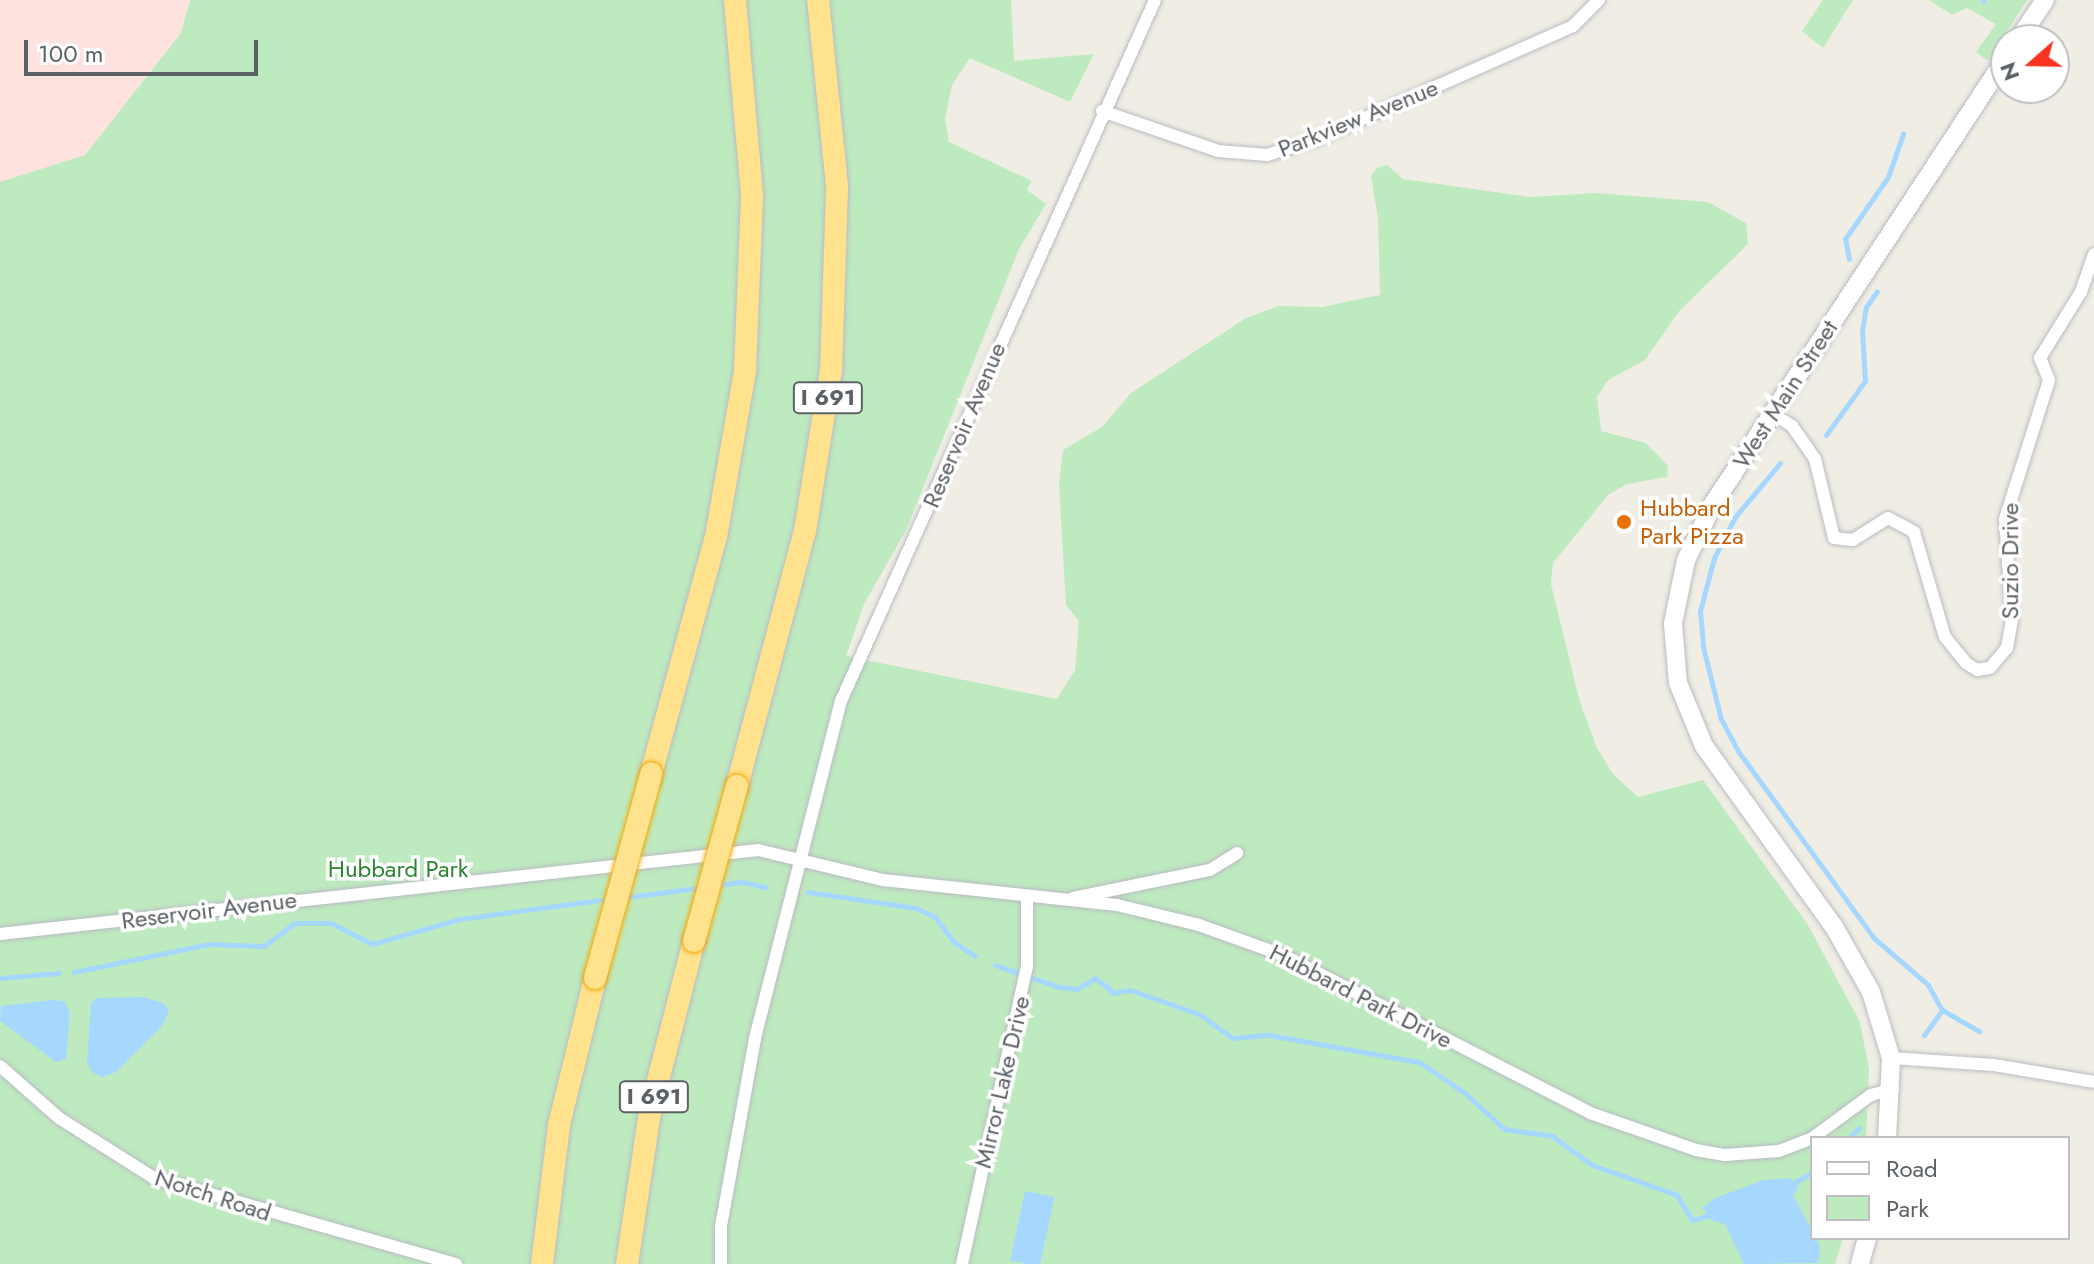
<!DOCTYPE html>
<html>
<head>
<meta charset="utf-8">
<style>
  body { margin:0 }
  #map { position:relative; width:2094px; height:1264px; overflow:hidden; background:#f0eee4; font-family:Jost,sans-serif }
  div>[style] { position:absolute }
  .medical>* { inset:0; background:#fee2e0 }
  .green>* { inset:0; background:#beeabf }
  .water>* { inset:0; background:#a6d8ff; transform-origin:0 0 }
  .stream>* { height:5px; margin:-2.5px; padding:0 2.5px; transform-origin:2.5px; border-radius:2.5px; background:#a6d8ff }
  .roads { filter:drop-shadow(0 0 2px #b9bcc2) drop-shadow(0 0 2px #b9bcc2) }
  .minor>* { height:12px; margin:-6px; padding:0 6px; transform-origin:6px; border-radius:6px; background:#fff }
  .secondary>* { height:18px; margin:-9px; padding:0 9px; transform-origin:9px; border-radius:9px; background:#fff }
  .motorway>* { height:22px; margin:-11px; padding:0 11px; transform-origin:11px; border-radius:11px; background:#ffe28d }
  .bridges { filter:drop-shadow(0 0 2px #f5a800) drop-shadow(0 0 2px #f5a800) }
  .motorway-bridge>* { height:22px; margin:-11px; padding:0 11px; transform-origin:11px; border-radius:11px; background:#ffe28d }
  .dots>* { width:22px; height:22px; translate:-50% -50%; box-sizing:border-box; border:4px solid #fff; border-radius:50% }
  span { translate:-50% -50%; white-space:nowrap; text-align:center; line-height:1.15; -webkit-text-stroke:7px #fff; paint-order:stroke }
  .shield-label span { padding:2px 6px; background:#fff; border:2px solid; border-radius:6px; -webkit-text-stroke-width:0 }
  .shield-label { font-size:22px; color:#5c6166; font-weight:700 }
  .street-label { font-size:24px; color:#5c6166 }
  .food-label { font-size:24px; color:#c56008 }
  .left { translate:0 -50%; text-align:left }
  .park-label { font-size:24px; color:#2c8530 }
  .legend { position:absolute; left:1810px; top:1136px; width:260px; height:104px; box-sizing:border-box; background:#fff; border:2px solid #bec0c2; margin:0; padding:10px 14px; list-style:none; font-size:24px; color:#5c6166 }
  .legend li { display:flex; align-items:center; gap:16px; height:40px }
  .legend b { width:40px; border:2px solid #bec0c2 }
  .north { position:absolute; left:1990px; top:24px; width:80px; height:80px; box-sizing:border-box; background:#fff; border:2px solid #bec0c2; border-radius:50%; rotate:250deg; font-size:22px; font-weight:700; line-height:32px; text-align:center; color:#5c6166 }
  .north::after { content:''; display:block; margin:auto; width:28px; height:36px; background:#fa3220; clip-path:polygon(50% 0,100% 100%,50% 72%,0 100%) }
  .scale { position:absolute; left:24px; top:40px; width:234px; height:36px; box-sizing:border-box; border:4px solid #5c6166; border-top:0; padding-left:10px; font-size:24px; line-height:28px; white-space:nowrap; color:#5c6166; -webkit-text-stroke:6px #fff; paint-order:stroke }
</style>
</head>
<body>
<div id="map">
  <div class="medical">
    <i style="clip-path:polygon(0 0,190px 0,190px 2px,181px 32px,85px 155px,0 182px)"></i>
  </div>
  <div class="green">
    <i style="clip-path:polygon(190px 0,1011px 0,1014px 61px,1094px 54px,1070px 102px,970px 58px,952px 85px,945px 118px,949px 142px,1032px 181px,1027px 190px,1046px 204px,1019px 249px,906px 530px,864px 604px,846px 656px,1057px 699px,1075px 670px,1079px 621px,1066px 605px,1059px 485px,1063px 450px,1102px 427px,1131px 393px,1246px 318px,1279px 306px,1322px 307px,1380px 295px,1378px 218px,1371px 176px,1377px 168px,1387px 165px,1403px 179px,1529px 197px,1596px 193px,1708px 202px,1746px 223px,1748px 243px,1741px 251px,1680px 310px,1645px 360px,1608px 380px,1597px 397px,1601px 431px,1646px 443px,1668px 466px,1667px 477px,1627px 484px,1608px 495px,1553px 563px,1551px 584px,1579px 699px,1597px 748px,1613px 774px,1638px 797px,1703px 780px,1808px 925px,1860px 1022px,1869px 1069px,1866px 1138px,1812px 1138px,1812px 1238px,1843px 1238px,1835px 1264px,0 1264px,0 182px,85px 155px,181px 33px)"></i>
    <i style="clip-path:polygon(1823px 0,1853px 0,1823px 48px,1802px 31px)"></i>
    <i style="clip-path:polygon(1929px 0,2027px 0,1988px 61px,1976px 52px,1996px 24px,1967px 8px,1952px 15px)"></i>
  </div>
  <div class="water">
    <i style="clip-path:polygon(143px 997px,163px 1003px,169px 1010px,163px 1025px,116px 1072px,102px 1077px,92px 1072px,87px 1063px,91px 1003px,97px 998px)"></i>
    <i style="clip-path:polygon(52px 1000px,64px 1001px,70px 1012px,66px 1059px,56px 1062px,0 1021px,1px 1006px)"></i>
    <i style="clip-path:polygon(1791px 1178px,1799px 1187px,1793px 1195px,1820px 1246px,1818px 1263px,1744px 1264px,1725px 1224px,1713px 1221px,1702px 1208px,1715px 1198px,1764px 1180px)"></i>
    <i style="left:1025px;top:1191px;width:30px;height:71px;rotate:12deg"></i>
  </div>
  <div class="stream">
    <i style="left:1983px;top:1px;width:1px;rotate:-45deg"></i>
    <i style="left:1849px;top:259px;width:20px;rotate:-101deg"></i>
    <i style="left:1845px;top:239px;width:75px;rotate:-55.3deg"></i>
    <i style="left:1888px;top:177px;width:46px;rotate:-70.8deg"></i>
    <i style="left:1826px;top:435px;width:67px;rotate:-54.2deg"></i>
    <i style="left:1865px;top:381px;width:50px;rotate:-93.4deg"></i>
    <i style="left:1862px;top:331px;width:24px;rotate:-81deg"></i>
    <i style="left:1866px;top:307px;width:19px;rotate:-55deg"></i>
    <i style="left:1780px;top:463px;width:70px;rotate:129.8deg"></i>
    <i style="left:1735px;top:517px;width:46px;rotate:117.1deg"></i>
    <i style="left:1714px;top:558px;width:55px;rotate:104.8deg"></i>
    <i style="left:1700px;top:611px;width:36px;rotate:85deg"></i>
    <i style="left:1703px;top:647px;width:74px;rotate:76deg"></i>
    <i style="left:1721px;top:719px;width:36px;rotate:62deg"></i>
    <i style="left:1738px;top:751px;width:231px;rotate:54deg"></i>
    <i style="left:1874px;top:938px;width:72px;rotate:41deg"></i>
    <i style="left:1928px;top:985px;width:29px;rotate:61deg"></i>
    <i style="left:1942px;top:1010px;width:43px;rotate:29.6deg"></i>
    <i style="left:717px;top:885px;width:26px;rotate:-7deg"></i>
    <i style="left:743px;top:882px;width:23px;rotate:13deg"></i>
    <i style="left:808px;top:892px;width:109px;rotate:8.4deg"></i>
    <i style="left:916px;top:908px;width:21px;rotate:25deg"></i>
    <i style="left:935px;top:917px;width:31px;rotate:53deg"></i>
    <i style="left:954px;top:942px;width:25px;rotate:34deg"></i>
    <i style="left:622px;top:898px;width:82px;rotate:-7.7deg"></i>
    <i style="left:995px;top:965px;width:68px;rotate:19deg"></i>
    <i style="left:1059px;top:987px;width:18px;rotate:6deg"></i>
    <i style="left:1077px;top:989px;width:21px;rotate:-31deg"></i>
    <i style="left:1095px;top:978px;width:24px;rotate:38deg"></i>
    <i style="left:1114px;top:993px;width:16px;rotate:-11deg"></i>
    <i style="left:1130px;top:990px;width:73px;rotate:19.2deg"></i>
    <i style="left:1199px;top:1014px;width:41px;rotate:36deg"></i>
    <i style="left:1232px;top:1038px;width:37px;rotate:-5deg"></i>
    <i style="left:1269px;top:1035px;width:152px;rotate:10.2deg"></i>
    <i style="left:1419px;top:1062px;width:57px;rotate:34.2deg"></i>
    <i style="left:1466px;top:1094px;width:52px;rotate:42.6deg"></i>
    <i style="left:1504px;top:1129px;width:49px;rotate:8.3deg"></i>
    <i style="left:1552px;top:1136px;width:49px;rotate:35.9deg"></i>
    <i style="left:1592px;top:1165px;width:90px;rotate:19.4deg"></i>
    <i style="left:1677px;top:1195px;width:29px;rotate:59deg"></i>
    <i style="left:1692px;top:1220px;width:23px;rotate:-15deg"></i>
    <i style="left:74px;top:972px;width:138px;rotate:-11.7deg"></i>
    <i style="left:209px;top:944px;width:55px;rotate:2.1deg"></i>
    <i style="left:264px;top:946px;width:38px;rotate:-37deg"></i>
    <i style="left:294px;top:923px;width:37px"></i>
    <i style="left:331px;top:923px;width:46px;rotate:27.1deg"></i>
    <i style="left:372px;top:944px;width:91px;rotate:-15.9deg"></i>
    <i style="left:460px;top:919px;width:149px;rotate:-7.7deg"></i>
    <i style="left:0;top:978px;width:59px;rotate:-4.8deg"></i>
    <i style="left:1924px;top:1035px;width:31px;rotate:-54deg"></i>
    <i style="left:1849px;top:1138px;width:14px;rotate:-45deg"></i>
    <i style="left:1789px;top:1186px;width:27px;rotate:-31deg"></i>
  </div>
  <div class="roads">
    <div class="minor">
      <i style="left:1102px;top:111px;width:123px;rotate:19deg"></i>
      <i style="left:1218px;top:151px;width:49px;rotate:4.7deg"></i>
      <i style="left:1267px;top:155px;width:52px;rotate:-17.7deg"></i>
      <i style="left:1317px;top:139px;width:280px;rotate:-23.8deg"></i>
      <i style="left:1573px;top:26px;width:37px;rotate:-45deg"></i>
      <i style="left:1772px;top:413px;width:24px;rotate:33deg"></i>
      <i style="left:1792px;top:426px;width:40px;rotate:55.1deg"></i>
      <i style="left:1815px;top:459px;width:81px;rotate:76.5deg"></i>
      <i style="left:1834px;top:538px;width:19px;rotate:6deg"></i>
      <i style="left:1853px;top:540px;width:41px;rotate:-32.2deg"></i>
      <i style="left:1888px;top:518px;width:30px;rotate:28deg"></i>
      <i style="left:1914px;top:532px;width:109px;rotate:73.6deg"></i>
      <i style="left:1945px;top:637px;width:33px;rotate:51deg"></i>
      <i style="left:1966px;top:663px;width:13px;rotate:32deg"></i>
      <i style="left:1977px;top:670px;width:13px;rotate:-9deg"></i>
      <i style="left:1990px;top:668px;width:26px;rotate:-50deg"></i>
      <i style="left:2007px;top:648px;width:27px;rotate:-80deg"></i>
      <i style="left:2012px;top:621px;width:102px;rotate:-93.9deg"></i>
      <i style="left:2005px;top:519px;width:146px;rotate:-72.4deg"></i>
      <i style="left:2049px;top:380px;width:24px;rotate:-112deg"></i>
      <i style="left:2040px;top:358px;width:78px;rotate:-58.2deg"></i>
      <i style="left:2081px;top:292px;width:40px;rotate:-71.1deg"></i>
      <i style="left:1073px;top:898px;width:140px;rotate:-11.6deg"></i>
      <i style="left:1210px;top:870px;width:32px;rotate:-32deg"></i>
      <i style="left:0;top:934px;width:763px;rotate:-6.32deg"></i>
      <i style="left:758px;top:850px;width:129px;rotate:13.5deg"></i>
      <i style="left:883px;top:880px;width:235px;rotate:6.1deg"></i>
      <i style="left:1117px;top:905px;width:84px;rotate:13.7deg"></i>
      <i style="left:1199px;top:925px;width:89px;rotate:19.7deg"></i>
      <i style="left:1283px;top:955px;width:345px;rotate:27.2deg"></i>
      <i style="left:1590px;top:1113px;width:112px;rotate:19.2deg"></i>
      <i style="left:1696px;top:1150px;width:29px;rotate:10deg"></i>
      <i style="left:1725px;top:1155px;width:54px;rotate:-4.2deg"></i>
      <i style="left:1779px;top:1151px;width:34px;rotate:-21deg"></i>
      <i style="left:1811px;top:1139px;width:74px;rotate:-36.3deg"></i>
      <i style="left:1871px;top:1095px;width:23px;rotate:-15deg"></i>
      <i style="left:1891px;top:1058px;width:103px;rotate:3.9deg"></i>
      <i style="left:1994px;top:1065px;width:101px;rotate:9.6deg"></i>
      <i style="left:0;top:1066px;width:79px;rotate:41.4deg"></i>
      <i style="left:59px;top:1118px;width:112px;rotate:32.3deg"></i>
      <i style="left:154px;top:1178px;width:314px;rotate:15.9deg"></i>
      <i style="left:721px;top:1264px;width:38px;rotate:-90deg"></i>
      <i style="left:721px;top:1226px;width:191px;rotate:-79.7deg"></i>
      <i style="left:755px;top:1038px;width:348px;rotate:-75.7deg"></i>
      <i style="left:841px;top:701px;width:768px;rotate:-65.87deg"></i>
      <i style="left:962px;top:1264px;width:304px;rotate:-77.7deg"></i>
      <i style="left:1027px;top:967px;width:70px;rotate:-90deg"></i>
    </div>
    <div class="secondary">
      <i style="left:2018px;top:40px;width:48px;rotate:-56deg"></i>
      <i style="left:1887px;top:1138px;width:80px;rotate:-87.1deg"></i>
      <i style="left:1891px;top:1058px;width:69px;rotate:-106.9deg"></i>
      <i style="left:1871px;top:992px;width:75px;rotate:-119.6deg"></i>
      <i style="left:1834px;top:927px;width:223px;rotate:-125.7deg"></i>
      <i style="left:1704px;top:746px;width:68px;rotate:-112.4deg"></i>
      <i style="left:1678px;top:683px;width:60px;rotate:-94.8deg"></i>
      <i style="left:1673px;top:623px;width:64px;rotate:-78.3deg"></i>
      <i style="left:1686px;top:560px;width:62px;rotate:-64.3deg"></i>
      <i style="left:1713px;top:504px;width:534px;rotate:-56.7deg"></i>
      <i style="left:1860px;top:1264px;width:27px;rotate:-75deg"></i>
    </div>
    <div class="motorway">
      <i style="left:651px;top:774px;width:246px;rotate:-74.7deg"></i>
      <i style="left:716px;top:537px;width:169px;rotate:-80.1deg"></i>
      <i style="left:745px;top:371px;width:176px;rotate:-87.7deg"></i>
      <i style="left:752px;top:195px;width:196px;rotate:-95deg"></i>
      <i style="left:737px;top:786px;width:264px;rotate:-75.1deg"></i>
      <i style="left:805px;top:531px;width:162px;rotate:-80.8deg"></i>
      <i style="left:831px;top:371px;width:185px;rotate:-88.1deg"></i>
      <i style="left:837px;top:186px;width:187px;rotate:-95.8deg"></i>
      <i style="left:542px;top:1264px;width:140px;rotate:-83deg"></i>
      <i style="left:559px;top:1125px;width:151px;rotate:-76.2deg"></i>
      <i style="left:627px;top:1264px;width:154px;rotate:-81.4deg"></i>
      <i style="left:650px;top:1112px;width:177px;rotate:-75.6deg"></i>
    </div>
  </div>
  <div class="bridges">
    <div class="motorway-bridge">
      <i style="left:694px;top:941px;width:161px;rotate:-74.5deg"></i>
      <i style="left:595px;top:978px;width:212px;rotate:-74.6deg"></i>
    </div>
  </div>
  <div class="dots">
    <i style="left:1624px;top:522px;background:#e8710a"></i>
  </div>
  <div class="shield-label">
    <span style="left:828px;top:398px">I 691</span>
    <span style="left:654px;top:1097px">I 691</span>
  </div>
  <div class="street-label">
    <span style="left:1358px;top:118px;rotate:-22deg">Parkview Avenue</span>
    <span style="left:1785px;top:394px;rotate:-57deg">West Main Street</span>
    <span style="left:964px;top:425px;rotate:-67deg">Reservoir Avenue</span>
    <span style="left:2010px;top:561px;rotate:-90deg">Suzio Drive</span>
    <span style="left:209px;top:910px;rotate:-7deg">Reservoir Avenue</span>
    <span style="left:1361px;top:996px;rotate:27deg">Hubbard Park Drive</span>
    <span style="left:1002px;top:1082px;rotate:-77deg">Mirror Lake Drive</span>
    <span style="left:213px;top:1195px;rotate:18deg">Notch Road</span>
  </div>
  <div class="food-label">
    <span class="left" style="left:1640px;top:522px">Hubbard<br>Park Pizza</span>
  </div>
  <div class="park-label">
    <span style="left:398px;top:869px">Hubbard Park</span>
  </div>
  <ul class="legend">
  <li><b style="height:10px;background:#fff"></b>Road</li>
  <li><b style="height:22px;background:#beeabf"></b>Park</li>
  </ul>
  <div class="north">N</div>
  <div class="scale">100 m</div>
</div>
</body>
</html>
